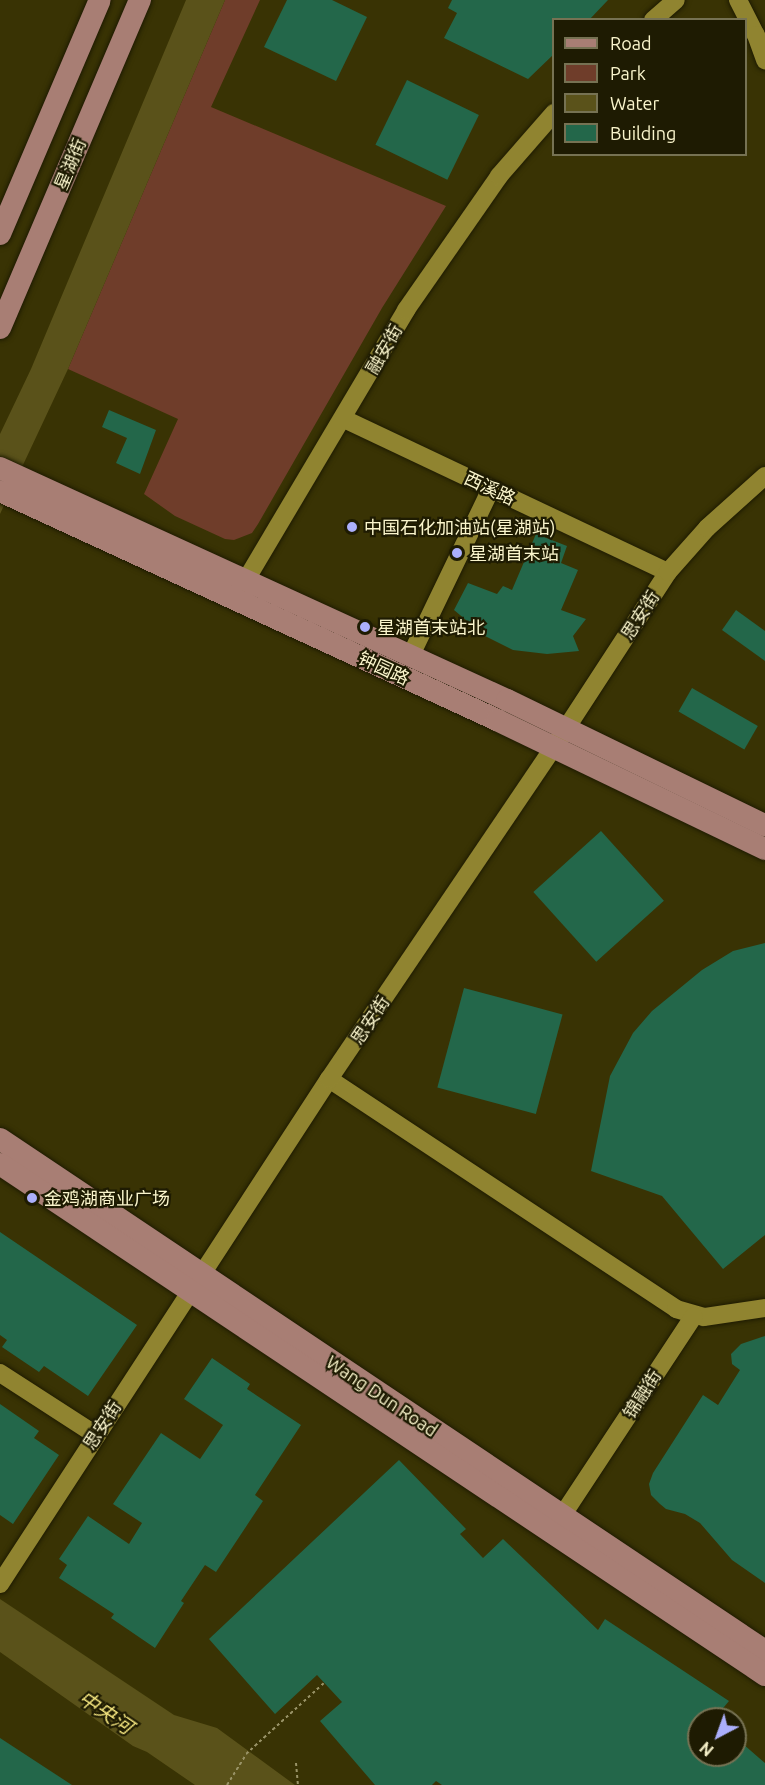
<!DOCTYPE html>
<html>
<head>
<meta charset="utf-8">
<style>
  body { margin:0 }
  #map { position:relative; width:765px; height:1785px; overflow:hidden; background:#393304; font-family:Ubuntu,"Noto Sans SC",sans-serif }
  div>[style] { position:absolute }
  .green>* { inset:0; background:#6f3d2a }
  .water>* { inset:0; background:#5a521a }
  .building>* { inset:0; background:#23674a; transform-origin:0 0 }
  .path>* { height:2px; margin-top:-1px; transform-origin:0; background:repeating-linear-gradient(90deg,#999367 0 3px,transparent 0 6px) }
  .roads { filter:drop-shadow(0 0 2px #1e1b02) drop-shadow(0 0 2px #1e1b02) }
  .minor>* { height:18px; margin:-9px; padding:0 9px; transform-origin:9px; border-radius:9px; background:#908430 }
  .major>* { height:22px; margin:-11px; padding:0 11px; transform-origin:11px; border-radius:11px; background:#a87e74 }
  .dots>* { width:16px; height:16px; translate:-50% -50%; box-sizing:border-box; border:3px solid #1e1b02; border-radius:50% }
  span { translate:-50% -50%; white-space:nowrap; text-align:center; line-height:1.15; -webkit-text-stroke:4.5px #1e1b02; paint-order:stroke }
  .street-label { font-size:18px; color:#faf5cc }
  .poi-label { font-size:18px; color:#faf5cc }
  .left { translate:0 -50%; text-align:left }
  .water-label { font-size:20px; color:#f4e57f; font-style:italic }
  .legend { position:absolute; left:552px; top:18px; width:195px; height:138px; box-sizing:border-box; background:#1e1b02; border:2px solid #767253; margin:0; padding:8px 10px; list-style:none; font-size:18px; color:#faf5cc }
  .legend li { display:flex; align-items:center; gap:12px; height:30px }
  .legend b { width:30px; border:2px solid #767253 }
  .north { position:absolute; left:687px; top:1707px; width:60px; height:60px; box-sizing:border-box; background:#1e1b02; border:2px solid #767253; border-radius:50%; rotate:221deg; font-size:16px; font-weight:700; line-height:24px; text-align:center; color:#faf5cc }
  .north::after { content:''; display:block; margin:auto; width:21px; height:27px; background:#abaffb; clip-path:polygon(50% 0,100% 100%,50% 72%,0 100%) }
</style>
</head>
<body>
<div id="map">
  <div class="green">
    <i style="clip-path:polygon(225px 0,260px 0,211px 107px,446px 206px,382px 308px,258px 524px,252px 533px,234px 540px,225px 539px,175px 516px,144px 494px,178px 419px,68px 369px)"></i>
  </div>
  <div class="water">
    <i style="clip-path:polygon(186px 0,225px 0,68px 369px,0 514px,0 434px,31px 369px)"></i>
    <i style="clip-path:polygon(0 1599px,174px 1715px,217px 1728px,295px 1785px,195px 1785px,147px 1752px,133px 1746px,0 1652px)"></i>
  </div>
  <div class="building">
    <i style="clip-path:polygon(287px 0,332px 0,367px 17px,336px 81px,264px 47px)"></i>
    <i style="clip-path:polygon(452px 0,608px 0,589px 20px,554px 20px,554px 54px,528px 79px,444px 38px,457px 13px,448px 8px)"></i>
    <i style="left:407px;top:80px;width:80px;height:72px;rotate:26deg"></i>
    <i style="clip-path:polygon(109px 410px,156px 430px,140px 474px,116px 463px,127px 438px,102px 427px)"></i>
    <i style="clip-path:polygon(536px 534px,567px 546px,561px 563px,578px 570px,561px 610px,586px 619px,573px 636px,579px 651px,547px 654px,513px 650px,485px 636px,454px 610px,468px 583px,497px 594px,503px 586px,512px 590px)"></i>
    <i style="clip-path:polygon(736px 610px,765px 631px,765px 661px,722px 630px)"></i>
    <i style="left:692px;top:688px;width:76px;height:27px;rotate:30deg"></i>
    <i style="left:601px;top:831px;width:94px;height:91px;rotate:48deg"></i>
    <i style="clip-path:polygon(765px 943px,765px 1235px,723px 1269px,662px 1196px,591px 1171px,610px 1076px,633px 1033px,652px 1011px,702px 970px,733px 951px)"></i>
    <i style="left:464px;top:988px;width:102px;height:103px;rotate:15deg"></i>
    <i style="clip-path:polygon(0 1232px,137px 1325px,88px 1396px,44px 1366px,39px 1372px,2px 1347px,7px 1340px,0 1335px)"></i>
    <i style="clip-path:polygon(765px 1336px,765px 1583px,732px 1560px,700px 1523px,685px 1514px,666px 1509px,660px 1504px,651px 1495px,649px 1484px,653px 1473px,703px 1395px,718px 1405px,740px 1370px,732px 1364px,731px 1354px,741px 1344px)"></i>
    <i style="clip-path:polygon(212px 1358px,250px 1384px,247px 1389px,301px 1425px,255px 1495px,263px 1501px,216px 1572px,205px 1565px,181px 1601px,184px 1603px,155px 1648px,111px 1618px,114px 1614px,59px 1578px,67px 1565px,59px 1559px,88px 1516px,129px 1544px,142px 1523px,113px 1504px,161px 1433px,200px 1459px,223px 1425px,184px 1399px)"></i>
    <i style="clip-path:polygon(0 1404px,39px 1431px,34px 1438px,59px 1455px,13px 1524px,0 1515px)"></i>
    <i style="clip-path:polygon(399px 1460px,466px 1529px,460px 1534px,483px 1558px,503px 1539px,598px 1630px,605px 1619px,729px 1701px,714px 1719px,699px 1719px,699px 1755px,735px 1755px,735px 1737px,765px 1763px,765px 1785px,442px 1785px,436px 1781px,432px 1785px,375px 1785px,320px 1721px,342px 1702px,317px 1675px,275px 1714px,209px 1639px)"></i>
    <i style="clip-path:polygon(0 1738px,72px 1785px,0 1785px)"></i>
  </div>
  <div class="path">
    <i style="left:296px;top:1763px;width:22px;rotate:85deg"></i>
    <i style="left:227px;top:1785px;width:36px;rotate:-58deg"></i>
    <i style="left:246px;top:1754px;width:105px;rotate:-42.3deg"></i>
  </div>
  <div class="roads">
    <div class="minor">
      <i style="left:738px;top:0;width:39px;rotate:63deg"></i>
      <i style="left:756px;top:35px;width:27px;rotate:70deg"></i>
      <i style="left:653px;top:20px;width:30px;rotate:-41deg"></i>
      <i style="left:344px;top:419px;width:358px;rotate:25.3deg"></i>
      <i style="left:240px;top:590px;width:326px;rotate:-59.3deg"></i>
      <i style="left:406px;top:310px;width:163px;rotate:-55.2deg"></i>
      <i style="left:499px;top:176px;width:84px;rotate:-48.9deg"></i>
      <i style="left:411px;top:655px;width:184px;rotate:-64.3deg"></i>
      <i style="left:329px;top:1079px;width:416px;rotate:33.5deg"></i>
      <i style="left:676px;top:1309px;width:29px;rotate:16deg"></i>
      <i style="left:704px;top:1317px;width:62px;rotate:-8.4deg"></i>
      <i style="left:0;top:1373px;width:114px;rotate:32.9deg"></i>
      <i style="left:556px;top:1525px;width:250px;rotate:-56.6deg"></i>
      <i style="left:0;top:1584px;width:603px;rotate:-56.92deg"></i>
      <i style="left:329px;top:1079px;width:401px;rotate:-55.9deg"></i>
      <i style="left:554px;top:747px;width:209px;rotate:-56.9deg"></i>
      <i style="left:668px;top:572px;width:59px;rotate:-48.4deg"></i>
      <i style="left:707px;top:528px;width:78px;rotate:-41.9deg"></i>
    </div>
    <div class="major">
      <i style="left:0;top:234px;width:254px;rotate:-66.9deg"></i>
      <i style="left:0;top:328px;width:357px;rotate:-66.9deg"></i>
      <i style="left:0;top:468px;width:558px;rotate:24.59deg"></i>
      <i style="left:507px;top:700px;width:287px;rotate:25.9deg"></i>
      <i style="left:0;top:491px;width:547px;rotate:24.74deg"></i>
      <i style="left:497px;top:720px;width:297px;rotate:25.7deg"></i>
      <i style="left:0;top:1139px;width:921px;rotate:33.79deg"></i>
      <i style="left:0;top:1164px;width:920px;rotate:33.74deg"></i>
    </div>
  </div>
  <div class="dots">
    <i style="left:352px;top:527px;background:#abaffb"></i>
    <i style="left:457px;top:553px;background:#abaffb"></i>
    <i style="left:365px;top:627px;background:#abaffb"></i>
    <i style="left:32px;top:1198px;background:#abaffb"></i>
  </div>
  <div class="street-label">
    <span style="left:70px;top:164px;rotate:-67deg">星湖街</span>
    <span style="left:384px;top:349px;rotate:-60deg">融安街</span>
    <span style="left:490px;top:488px;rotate:25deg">西溪路</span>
    <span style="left:640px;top:615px;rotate:-57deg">思安街</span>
    <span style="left:384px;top:668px;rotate:25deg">钟园路</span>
    <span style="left:370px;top:1020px;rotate:-56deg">思安街</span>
    <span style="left:642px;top:1394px;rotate:-57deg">锦融街</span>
    <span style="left:382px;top:1396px;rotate:34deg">Wang Dun Road</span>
    <span style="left:102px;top:1425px;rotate:-57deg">思安街</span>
  </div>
  <div class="poi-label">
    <span class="left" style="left:364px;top:527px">中国石化加油站(星湖站)</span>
    <span class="left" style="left:469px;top:553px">星湖首末站</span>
    <span class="left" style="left:377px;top:627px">星湖首末站北</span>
    <span class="left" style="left:44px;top:1198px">金鸡湖商业广场</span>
  </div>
  <div class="water-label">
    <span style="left:106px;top:1712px;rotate:34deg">中央河</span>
  </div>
  <ul class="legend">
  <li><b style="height:8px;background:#a87e74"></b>Road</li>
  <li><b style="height:16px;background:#6f3d2a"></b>Park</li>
  <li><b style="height:16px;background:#5a521a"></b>Water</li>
  <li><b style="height:16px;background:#23674a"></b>Building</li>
  </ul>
  <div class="north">N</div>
</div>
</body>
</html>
